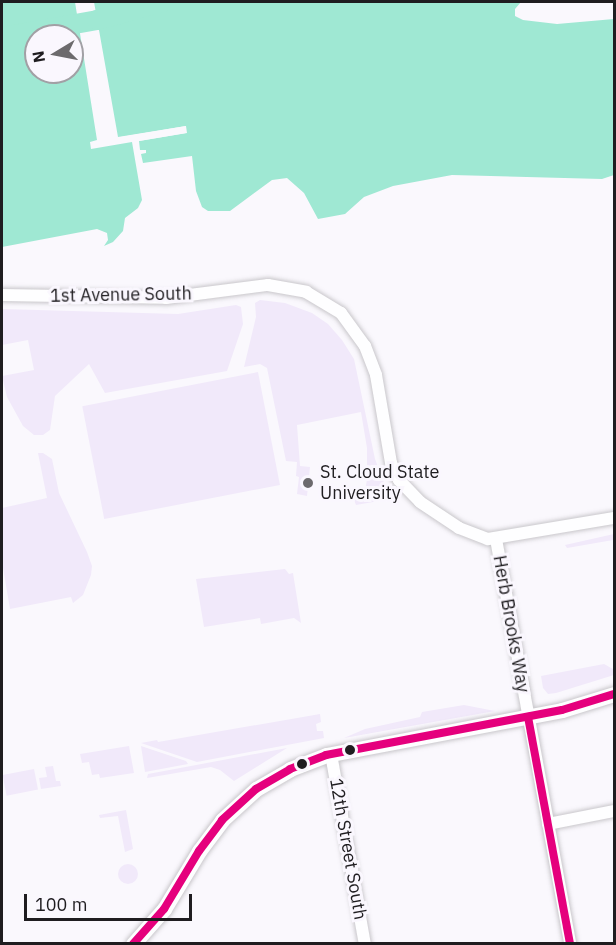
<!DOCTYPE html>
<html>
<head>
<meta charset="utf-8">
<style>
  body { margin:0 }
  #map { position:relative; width:616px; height:945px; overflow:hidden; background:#faf8fd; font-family:"IBM Plex Sans",sans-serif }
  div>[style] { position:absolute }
  .green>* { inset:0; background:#f1e9fa; transform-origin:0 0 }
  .round { border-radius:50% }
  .water>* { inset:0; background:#9fe8d3 }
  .pier>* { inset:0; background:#faf8fd }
  .river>* { height:20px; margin:-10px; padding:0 10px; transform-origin:10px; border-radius:10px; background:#9fe8d3 }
  .roads { filter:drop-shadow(0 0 2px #c9c7cb) drop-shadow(0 0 2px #c9c7cb) }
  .minor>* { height:12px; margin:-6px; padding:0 6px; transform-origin:6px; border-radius:6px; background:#fefeff }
  .tertiary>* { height:15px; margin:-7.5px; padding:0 7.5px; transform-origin:7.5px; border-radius:7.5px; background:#fefeff }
  .bus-1>* { height:8px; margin:-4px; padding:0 4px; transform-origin:4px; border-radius:4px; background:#e5007d }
  .dots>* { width:16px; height:16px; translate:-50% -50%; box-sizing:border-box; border:3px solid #faf7fe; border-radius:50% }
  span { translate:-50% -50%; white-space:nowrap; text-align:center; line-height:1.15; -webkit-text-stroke:6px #faf7fe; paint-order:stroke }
  .street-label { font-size:18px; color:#1f1d20 }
  .poi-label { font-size:18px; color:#1f1d20 }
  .left { translate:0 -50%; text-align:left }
  .frame { position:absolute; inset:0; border:3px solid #1f1d20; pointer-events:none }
  .north { position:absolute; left:24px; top:24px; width:60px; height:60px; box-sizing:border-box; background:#faf7fe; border:2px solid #a2a0a5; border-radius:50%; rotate:260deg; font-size:16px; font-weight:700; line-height:24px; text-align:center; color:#1f1d20 }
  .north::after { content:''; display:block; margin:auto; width:21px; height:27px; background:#6c6a6d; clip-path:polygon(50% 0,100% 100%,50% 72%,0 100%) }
  .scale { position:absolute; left:24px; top:894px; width:168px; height:27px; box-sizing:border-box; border:3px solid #1f1d20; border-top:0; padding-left:8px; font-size:18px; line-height:21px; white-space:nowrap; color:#1f1d20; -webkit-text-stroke:4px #faf7fe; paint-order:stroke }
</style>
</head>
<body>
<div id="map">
  <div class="green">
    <i style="clip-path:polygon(260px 300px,285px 303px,312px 313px,328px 324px,342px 340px,354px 359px,375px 459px,386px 488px,385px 494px,373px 502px,356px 505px,354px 500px,364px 498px,367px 479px,367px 448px,361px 412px,297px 425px,300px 466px,310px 467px,307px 496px,297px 494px,299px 477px,296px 476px,297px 462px,286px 461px,267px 368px,260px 364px,244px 367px,256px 317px,255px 303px)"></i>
    <i style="clip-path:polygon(236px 305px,241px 307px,243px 324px,227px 371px,105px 393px,89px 364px,55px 396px,50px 430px,43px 435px,34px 435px,23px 426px,7px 397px,2px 376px,34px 370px,28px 340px,2px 345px,2px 309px,178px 314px)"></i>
    <i style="left:258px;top:372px;width:115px;height:179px;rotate:79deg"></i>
    <i style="clip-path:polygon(38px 453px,43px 453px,52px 459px,59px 493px,87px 552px,92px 566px,91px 575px,83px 595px,73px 603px,71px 597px,10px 609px,2px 562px,2px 508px,47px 498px)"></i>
    <i style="clip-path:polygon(614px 534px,613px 540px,567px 548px,565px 545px)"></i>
    <i style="clip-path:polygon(285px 569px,289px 574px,293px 573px,301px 623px,294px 618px,261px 624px,260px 618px,204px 627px,196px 579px)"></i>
    <i style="clip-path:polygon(604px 664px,613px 669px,614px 675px,556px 693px,548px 694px,543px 688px,541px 676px)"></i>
    <i style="clip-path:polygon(464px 705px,495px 711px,344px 738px,365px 729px,420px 717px,422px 712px)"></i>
    <i style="clip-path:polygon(320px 714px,321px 722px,316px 724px,317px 731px,323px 731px,324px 738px,197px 762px,141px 743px,157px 740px,158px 742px)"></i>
    <i style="clip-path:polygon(129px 746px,134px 773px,100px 778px,99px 774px,92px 775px,89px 762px,82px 763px,80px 754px)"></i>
    <i style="clip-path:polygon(141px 746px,186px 761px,188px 764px,145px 772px)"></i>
    <i style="clip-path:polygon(287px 748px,234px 781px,220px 770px,211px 767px,147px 778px,148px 774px)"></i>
    <i style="clip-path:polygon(53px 766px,56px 781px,60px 781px,61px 786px,41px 789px,39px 778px,47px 777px,45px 767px)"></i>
    <i style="left:34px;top:769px;width:21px;height:32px;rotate:79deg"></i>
    <i style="clip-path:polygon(126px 810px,133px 849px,125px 852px,118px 816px,100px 818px,99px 815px)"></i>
    <i class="round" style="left:118px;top:864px;width:20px;height:20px"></i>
  </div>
  <div class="water">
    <i style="clip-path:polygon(evenodd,2px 2px,75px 2px,97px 140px,90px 142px,91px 149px,132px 142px,142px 200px,138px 208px,125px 218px,123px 231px,113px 242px,104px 246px,108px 240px,107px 233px,97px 229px,2px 247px,2px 2px,36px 36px,72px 36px,72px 72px,36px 72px,36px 36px)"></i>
    <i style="clip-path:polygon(94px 2px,521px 2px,515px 9px,515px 16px,523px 20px,557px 24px,614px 19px,614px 175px,602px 179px,452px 175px,393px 186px,364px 197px,345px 214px,318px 219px,304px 193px,287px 178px,272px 180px,230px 211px,208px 211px,202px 207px,196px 191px,192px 156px,143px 163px,141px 154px,146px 153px,146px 150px,140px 150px,139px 141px,186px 133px,186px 126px,118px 137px)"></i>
  </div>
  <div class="pier">
    <i style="clip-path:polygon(186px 126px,187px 133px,139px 141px,136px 142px,138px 138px,183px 130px,118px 140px,115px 138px)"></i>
  </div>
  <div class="river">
    <i style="left:2px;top:37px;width:97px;rotate:-10.1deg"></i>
    <i style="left:97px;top:20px;width:68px;rotate:-15.3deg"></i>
  </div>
  <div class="roads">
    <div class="minor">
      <i style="left:2px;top:295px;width:164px;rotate:1deg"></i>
      <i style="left:166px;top:298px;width:103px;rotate:-7.3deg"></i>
      <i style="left:268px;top:285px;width:39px;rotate:10deg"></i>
      <i style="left:306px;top:292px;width:41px;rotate:31deg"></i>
      <i style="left:341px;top:313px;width:41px;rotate:54deg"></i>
      <i style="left:365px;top:346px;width:31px;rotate:69deg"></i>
      <i style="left:376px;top:375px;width:89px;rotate:80.3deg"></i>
      <i style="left:391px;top:463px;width:19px;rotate:65deg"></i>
      <i style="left:399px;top:480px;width:30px;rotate:46deg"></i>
      <i style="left:420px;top:502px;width:47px;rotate:33.7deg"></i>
      <i style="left:459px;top:528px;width:31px;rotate:21deg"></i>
      <i style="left:488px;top:539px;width:128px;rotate:-9.5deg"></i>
      <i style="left:496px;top:539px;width:412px;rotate:79.6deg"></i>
      <i style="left:331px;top:754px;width:193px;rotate:79.9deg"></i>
      <i style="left:548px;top:824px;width:67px;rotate:-11.1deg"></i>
    </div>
    <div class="tertiary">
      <i style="left:133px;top:944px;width:47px;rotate:-48.5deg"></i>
      <i style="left:164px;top:909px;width:68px;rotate:-58.9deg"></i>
      <i style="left:199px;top:851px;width:39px;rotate:-53deg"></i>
      <i style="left:222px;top:820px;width:46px;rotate:-42.4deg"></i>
      <i style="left:256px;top:789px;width:39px;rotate:-30deg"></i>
      <i style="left:290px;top:769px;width:39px;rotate:-21deg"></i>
      <i style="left:326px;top:755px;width:240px;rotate:-10.8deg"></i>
      <i style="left:562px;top:710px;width:54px;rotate:-17.1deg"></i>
    </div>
  </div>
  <div class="bus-1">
    <i style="left:528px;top:717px;width:231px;rotate:79.5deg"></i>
    <i style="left:133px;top:944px;width:47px;rotate:-48.5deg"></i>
    <i style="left:164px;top:909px;width:68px;rotate:-58.9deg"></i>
    <i style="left:199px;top:851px;width:39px;rotate:-53deg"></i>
    <i style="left:222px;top:820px;width:46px;rotate:-42.4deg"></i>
    <i style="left:256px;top:789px;width:39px;rotate:-30deg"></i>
    <i style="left:290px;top:769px;width:39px;rotate:-21deg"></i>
    <i style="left:326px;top:755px;width:240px;rotate:-10.8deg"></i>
    <i style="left:562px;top:710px;width:54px;rotate:-17.1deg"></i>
  </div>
  <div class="dots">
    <i style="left:308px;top:483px;background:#6c6a6d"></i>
    <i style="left:350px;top:750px;background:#1f1d20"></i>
    <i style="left:302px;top:764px;background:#1f1d20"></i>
  </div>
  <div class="street-label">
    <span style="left:121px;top:295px;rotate:-1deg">1st Avenue South</span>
    <span style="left:511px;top:624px;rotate:80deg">Herb Brooks Way</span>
    <span style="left:348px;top:849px;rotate:80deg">12th Street South</span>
  </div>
  <div class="poi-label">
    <span class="left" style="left:320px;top:483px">St. Cloud State<br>University</span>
  </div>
  <div class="frame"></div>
  <div class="north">N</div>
  <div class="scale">100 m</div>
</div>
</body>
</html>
